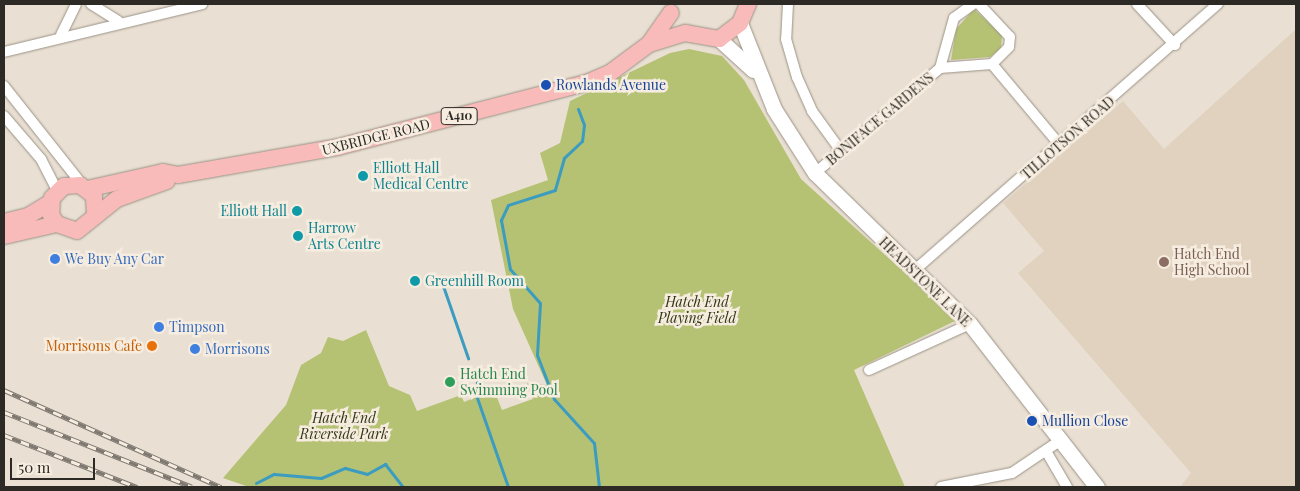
<!DOCTYPE html>
<html>
<head>
<meta charset="utf-8">
<style>
  body { margin:0 }
  #map { position:relative; width:1300px; height:491px; overflow:hidden; background:#e9e0d3; font-family:"Playfair Display",serif }
  div>[style] { position:absolute }
  .built>* { inset:0; background:#e0d2bf }
  .green>* { inset:0; background:#b5c274 }
  .stream>* { height:3px; margin:-1.5px; padding:0 1.5px; transform-origin:1.5px; border-radius:1.5px; background:#3b9cc0 }
  .roads { filter:drop-shadow(0 0 1px #9b9286) drop-shadow(0 0 1px #9b9286) }
  .street>* { height:10px; margin:-5px; padding:0 5px; transform-origin:5px; border-radius:5px; background:#fff }
  .secondary>* { height:15px; margin:-7.5px; padding:0 7.5px; transform-origin:7.5px; border-radius:7.5px; background:#fff }
  .primary>* { height:16px; margin:-8px; padding:0 8px; transform-origin:8px; border-radius:8px; background:#f8bbb9 }
  .rail>* { height:5px; margin-top:-2.5px; transform-origin:0; background:repeating-linear-gradient(90deg,#f6ede0 0 9px,#7e7870 0 18px); box-sizing:border-box; border-block:1px solid #7e7870 }
  .dots>* { width:14px; height:14px; translate:-50% -50%; box-sizing:border-box; border:2px solid #f6ede0; border-radius:50% }
  span { translate:-50% -50%; white-space:nowrap; text-align:center; line-height:1.15; -webkit-text-stroke:5px #f6ede0; paint-order:stroke }
  .shield-label span { padding:1px 4px; background:#f6ede0; border:1px solid; border-radius:4px; -webkit-text-stroke-width:0 }
  .shield-label { font-size:12px; color:#2d2924; font-weight:700 }
  .transit-label { font-size:14px; color:#164399 }
  .left { translate:0 -50%; text-align:left }
  .street-label { font-size:14px; color:#2d2924 }
  .culture-label { font-size:14px; color:#0d838f }
  .right { translate:-100% -50%; text-align:right }
  .education-label { font-size:14px; color:#785e54 }
  .shop-label { font-size:14px; color:#366cbe }
  .park-label { font-size:14px; color:#313614; font-style:italic }
  .food-label { font-size:14px; color:#c56008 }
  .leisure-label { font-size:14px; color:#27864d }
  .frame { position:absolute; inset:0; border:5px solid #2d2924; pointer-events:none }
  .scale { position:absolute; left:10px; top:458px; width:85px; height:22px; box-sizing:border-box; border:2px solid #2d2924; border-top:0; padding-left:6px; font-size:15px; line-height:18px; white-space:nowrap; color:#2d2924; -webkit-text-stroke:4px #f6ede0; paint-order:stroke }
</style>
</head>
<body>
<div id="map">
  <div class="built">
    <i style="clip-path:polygon(1296px 29px,1296px 487px,1180px 487px,1191px 473px,1018px 273px,1044px 251px,1003px 203px,1123px 101px,1164px 149px)"></i>
  </div>
  <div class="green">
    <i style="clip-path:polygon(974px 9px,1002px 35px,1001px 48px,990px 57px,951px 60px,956px 29px)"></i>
    <i style="clip-path:polygon(689px 49px,722px 56px,744px 80px,801px 179px,957px 320px,854px 370px,905px 487px,249px 487px,223px 478px,286px 405px,301px 365px,321px 353px,328px 337px,343px 341px,366px 330px,389px 386px,410px 395px,417px 411px,461px 395px,464px 402px,494px 390px,502px 410px,533px 399px,527px 383px,547px 385px,513px 309px,491px 200px,548px 180px,540px 153px,560px 143px,570px 101px,670px 53px)"></i>
  </div>
  <div class="stream">
    <i style="left:578px;top:109px;width:17px;rotate:69deg"></i>
    <i style="left:584px;top:125px;width:16px;rotate:97deg"></i>
    <i style="left:582px;top:141px;width:25px;rotate:137deg"></i>
    <i style="left:564px;top:158px;width:33px;rotate:106deg"></i>
    <i style="left:555px;top:190px;width:49px;rotate:162.3deg"></i>
    <i style="left:508px;top:205px;width:17px;rotate:115deg"></i>
    <i style="left:501px;top:220px;width:50px;rotate:79.6deg"></i>
    <i style="left:510px;top:269px;width:45px;rotate:48.6deg"></i>
    <i style="left:540px;top:303px;width:52px;rotate:93.3deg"></i>
    <i style="left:537px;top:355px;width:47px;rotate:68.9deg"></i>
    <i style="left:554px;top:399px;width:59px;rotate:47.7deg"></i>
    <i style="left:594px;top:443px;width:44px;rotate:83.5deg"></i>
    <i style="left:441px;top:280px;width:83px;rotate:70.9deg"></i>
    <i style="left:477px;top:382px;width:13px;rotate:94deg"></i>
    <i style="left:476px;top:395px;width:97px;rotate:70.8deg"></i>
    <i style="left:256px;top:483px;width:20px;rotate:-27deg"></i>
    <i style="left:274px;top:474px;width:47px;rotate:4.9deg"></i>
    <i style="left:321px;top:478px;width:26px;rotate:-23deg"></i>
    <i style="left:345px;top:468px;width:23px;rotate:15deg"></i>
    <i style="left:367px;top:474px;width:21px;rotate:-29deg"></i>
    <i style="left:385px;top:464px;width:29px;rotate:52deg"></i>
  </div>
  <div class="roads">
    <div class="street">
      <i style="left:91px;top:4px;width:32px;rotate:32deg"></i>
      <i style="left:788px;top:4px;width:35px;rotate:93deg"></i>
      <i style="left:786px;top:39px;width:40px;rotate:74deg"></i>
      <i style="left:797px;top:77px;width:37px;rotate:66deg"></i>
      <i style="left:812px;top:111px;width:49px;rotate:54.1deg"></i>
      <i style="left:979px;top:4px;width:45px;rotate:46.8deg"></i>
      <i style="left:1010px;top:37px;width:10px;rotate:96deg"></i>
      <i style="left:1009px;top:47px;width:24px;rotate:135deg"></i>
      <i style="left:1137px;top:4px;width:56px;rotate:47.2deg"></i>
      <i style="left:61px;top:35px;width:34px;rotate:-64deg"></i>
      <i style="left:4px;top:52px;width:204px;rotate:-13.6deg"></i>
      <i style="left:940px;top:68px;width:52px;rotate:-74.4deg"></i>
      <i style="left:954px;top:18px;width:24px;rotate:-36deg"></i>
      <i style="left:4px;top:86px;width:129px;rotate:51.6deg"></i>
      <i style="left:4px;top:116px;width:57px;rotate:49.3deg"></i>
      <i style="left:41px;top:159px;width:36px;rotate:63deg"></i>
      <i style="left:815px;top:173px;width:163px;rotate:-40deg"></i>
      <i style="left:940px;top:68px;width:52px;rotate:-4.4deg"></i>
      <i style="left:992px;top:64px;width:104px;rotate:50.1deg"></i>
      <i style="left:916px;top:269px;width:402px;rotate:-41.3deg"></i>
      <i style="left:869px;top:370px;width:111px;rotate:-24.5deg"></i>
      <i style="left:1046px;top:451px;width:42px;rotate:59.7deg"></i>
      <i style="left:941px;top:487px;width:72px;rotate:-11.2deg"></i>
      <i style="left:1012px;top:473px;width:55px;rotate:-34deg"></i>
    </div>
    <div class="secondary">
      <i style="left:740px;top:23px;width:92px;rotate:68.4deg"></i>
      <i style="left:774px;top:109px;width:76px;rotate:57.4deg"></i>
      <i style="left:815px;top:173px;width:216px;rotate:44.3deg"></i>
      <i style="left:970px;top:324px;width:207px;rotate:52.1deg"></i>
      <i style="left:719px;top:39px;width:46px;rotate:42.4deg"></i>
    </div>
    <div class="primary">
      <i style="left:649px;top:44px;width:38px;rotate:-55deg"></i>
      <i style="left:87px;top:189px;width:78px;rotate:-12.6deg"></i>
      <i style="left:163px;top:172px;width:15px;rotate:11deg"></i>
      <i style="left:178px;top:175px;width:162px;rotate:-9.9deg"></i>
      <i style="left:338px;top:147px;width:256px;rotate:-14.5deg"></i>
      <i style="left:586px;top:83px;width:26px;rotate:-23deg"></i>
      <i style="left:610px;top:73px;width:49px;rotate:-36.6deg"></i>
      <i style="left:649px;top:44px;width:38px;rotate:-17deg"></i>
      <i style="left:685px;top:33px;width:35px;rotate:10deg"></i>
      <i style="left:719px;top:39px;width:26px;rotate:-37deg"></i>
      <i style="left:740px;top:23px;width:21px;rotate:-67deg"></i>
      <i style="left:95px;top:216px;width:20px;rotate:-93deg"></i>
      <i style="left:94px;top:196px;width:18px;rotate:-142deg"></i>
      <i style="left:80px;top:185px;width:16px;rotate:176deg"></i>
      <i style="left:64px;top:186px;width:17px;rotate:135deg"></i>
      <i style="left:52px;top:198px;width:17px;rotate:93deg"></i>
      <i style="left:51px;top:215px;width:11px;rotate:56deg"></i>
      <i style="left:57px;top:224px;width:21px;rotate:19deg"></i>
      <i style="left:77px;top:231px;width:51px;rotate:-38.7deg"></i>
      <i style="left:117px;top:199px;width:53px;rotate:-19.8deg"></i>
      <i style="left:4px;top:222px;width:25px;rotate:-14deg"></i>
      <i style="left:28px;top:216px;width:27px;rotate:-31deg"></i>
      <i style="left:4px;top:236px;width:54px;rotate:-12.8deg"></i>
    </div>
  </div>
  <div class="rail">
    <i style="left:4px;top:390px;width:238px;rotate:24.1deg"></i>
    <i style="left:4px;top:412px;width:202px;rotate:21.7deg"></i>
    <i style="left:4px;top:435px;width:143px;rotate:21.4deg"></i>
  </div>
  <div class="dots">
    <i style="left:546px;top:85px;background:#1a4fb4"></i>
    <i style="left:363px;top:176px;background:#0f9aa8"></i>
    <i style="left:297px;top:211px;background:#0f9aa8"></i>
    <i style="left:298px;top:236px;background:#0f9aa8"></i>
    <i style="left:55px;top:259px;background:#3f7fe0"></i>
    <i style="left:1164px;top:262px;background:#8d6e63"></i>
    <i style="left:415px;top:281px;background:#0f9aa8"></i>
    <i style="left:159px;top:327px;background:#3f7fe0"></i>
    <i style="left:152px;top:346px;background:#e8710a"></i>
    <i style="left:195px;top:349px;background:#3f7fe0"></i>
    <i style="left:450px;top:382px;background:#2e9e5b"></i>
    <i style="left:1032px;top:421px;background:#1a4fb4"></i>
  </div>
  <div class="shield-label">
    <span style="left:459px;top:116px">A410</span>
  </div>
  <div class="transit-label">
    <span class="left" style="left:556px;top:85px">Rowlands Avenue</span>
    <span class="left" style="left:1042px;top:421px">Mullion Close</span>
  </div>
  <div class="street-label">
    <span style="left:880px;top:119px;rotate:-40deg">BONIFACE GARDENS</span>
    <span style="left:376px;top:137px;rotate:-14deg">UXBRIDGE ROAD</span>
    <span style="left:1068px;top:138px;rotate:-41deg">TILLOTSON ROAD</span>
    <span style="left:925px;top:282px;rotate:44deg">HEADSTONE LANE</span>
  </div>
  <div class="culture-label">
    <span class="left" style="left:373px;top:176px">Elliott Hall<br>Medical Centre</span>
    <span class="right" style="left:287px;top:211px">Elliott Hall</span>
    <span class="left" style="left:308px;top:236px">Harrow<br>Arts Centre</span>
    <span class="left" style="left:425px;top:281px">Greenhill Room</span>
  </div>
  <div class="education-label">
    <span class="left" style="left:1174px;top:262px">Hatch End<br>High School</span>
  </div>
  <div class="shop-label">
    <span class="left" style="left:65px;top:259px">We Buy Any Car</span>
    <span class="left" style="left:169px;top:327px">Timpson</span>
    <span class="left" style="left:205px;top:349px">Morrisons</span>
  </div>
  <div class="park-label">
    <span style="left:697px;top:310px">Hatch End<br>Playing Field</span>
    <span style="left:344px;top:426px">Hatch End<br>Riverside Park</span>
  </div>
  <div class="food-label">
    <span class="right" style="left:142px;top:346px">Morrisons Cafe</span>
  </div>
  <div class="leisure-label">
    <span class="left" style="left:460px;top:382px">Hatch End<br>Swimming Pool</span>
  </div>
  <div class="frame"></div>
  <div class="scale">50 m</div>
</div>
</body>
</html>
